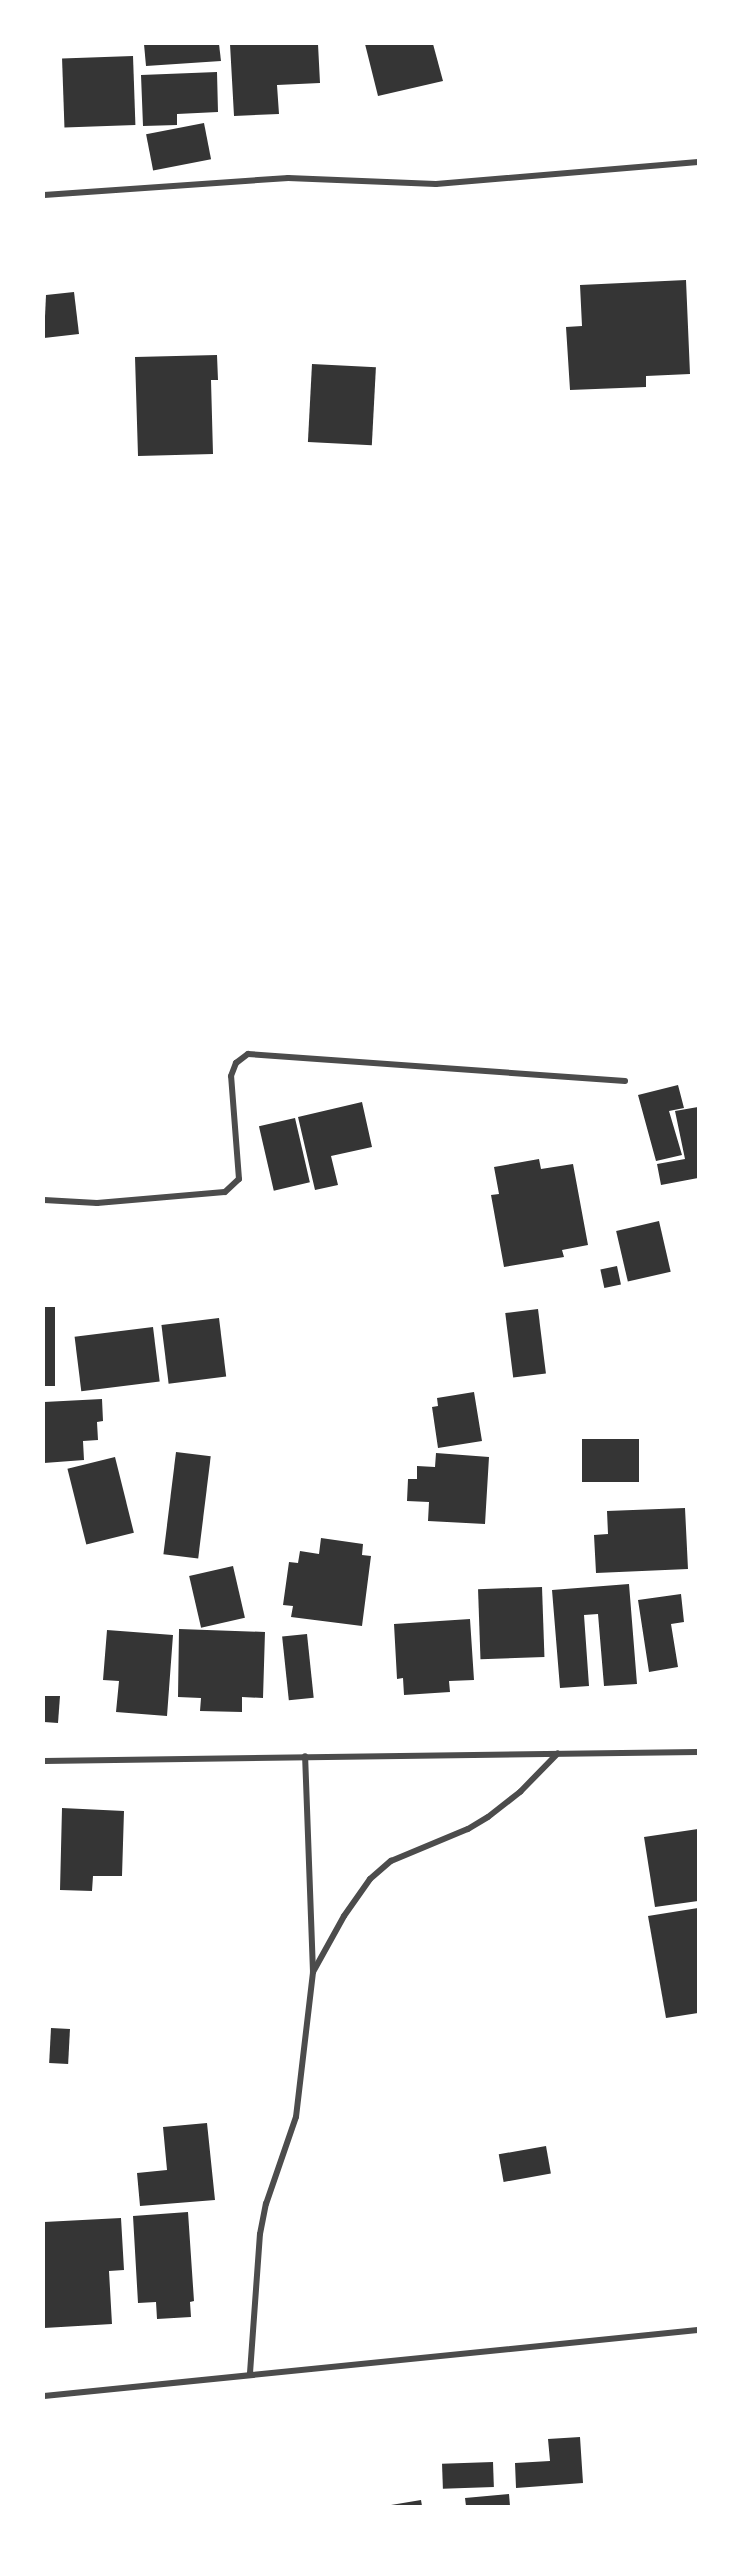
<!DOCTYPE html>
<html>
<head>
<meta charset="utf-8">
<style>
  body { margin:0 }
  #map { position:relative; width:742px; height:2550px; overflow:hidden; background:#fff; font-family:Helvetica,sans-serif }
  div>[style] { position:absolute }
  .building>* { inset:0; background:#353535; transform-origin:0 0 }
  .minor>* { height:6px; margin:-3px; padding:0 3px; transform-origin:3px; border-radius:3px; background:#4c4c4c }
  span { translate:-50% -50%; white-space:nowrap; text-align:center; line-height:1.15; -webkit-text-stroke:4.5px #fff; paint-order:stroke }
  .frame { position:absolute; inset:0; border:45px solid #fff; pointer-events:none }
</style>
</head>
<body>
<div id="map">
  <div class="building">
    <i style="clip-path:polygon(144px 44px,219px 44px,221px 61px,146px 66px)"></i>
    <i style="clip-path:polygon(230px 44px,318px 44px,320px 83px,277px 85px,279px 114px,234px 116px)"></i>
    <i style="clip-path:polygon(365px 44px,433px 44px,443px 81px,378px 96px)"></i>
    <i style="left:133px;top:56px;width:69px;height:71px;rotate:88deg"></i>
    <i style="clip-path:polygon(217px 72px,218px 112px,177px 114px,177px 125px,143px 126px,141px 75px)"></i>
    <i style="left:204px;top:123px;width:37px;height:59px;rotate:79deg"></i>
    <i style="clip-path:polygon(686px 280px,690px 374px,646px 376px,646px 387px,570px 390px,566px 327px,582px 326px,580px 285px)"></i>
    <i style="clip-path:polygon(74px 292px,79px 334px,44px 338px,46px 295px)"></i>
    <i style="clip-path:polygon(217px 355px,218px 380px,211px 380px,213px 454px,138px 456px,135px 357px)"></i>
    <i style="left:312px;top:364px;width:64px;height:78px;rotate:3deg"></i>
    <i style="clip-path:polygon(678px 1085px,684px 1108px,669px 1111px,682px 1155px,656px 1161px,638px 1095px)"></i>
    <i style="clip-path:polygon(362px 1102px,372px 1147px,331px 1156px,338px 1185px,315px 1190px,298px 1117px)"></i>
    <i style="clip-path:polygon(698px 1107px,698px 1178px,661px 1185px,657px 1164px,685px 1159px,675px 1111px)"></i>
    <i style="left:295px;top:1118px;width:66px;height:37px;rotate:77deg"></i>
    <i style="clip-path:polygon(539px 1159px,541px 1169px,573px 1164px,588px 1245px,562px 1250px,564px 1257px,504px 1267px,491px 1195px,499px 1194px,494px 1167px)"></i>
    <i style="left:659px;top:1221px;width:52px;height:44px;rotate:77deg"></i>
    <i style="left:617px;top:1266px;width:19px;height:17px;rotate:78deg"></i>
    <i style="left:44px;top:1307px;width:11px;height:79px"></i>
    <i style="left:538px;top:1309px;width:65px;height:33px;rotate:83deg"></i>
    <i style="left:219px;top:1318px;width:59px;height:58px;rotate:83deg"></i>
    <i style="left:153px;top:1327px;width:55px;height:79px;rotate:83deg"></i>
    <i style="clip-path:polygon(474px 1392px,482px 1441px,438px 1448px,432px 1407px,438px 1406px,437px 1398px)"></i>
    <i style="clip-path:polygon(102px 1399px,103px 1421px,97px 1422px,98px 1440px,83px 1441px,84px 1460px,44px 1463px,44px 1402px)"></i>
    <i style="left:582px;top:1439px;width:57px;height:43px"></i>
    <i style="left:176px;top:1452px;width:35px;height:103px;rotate:7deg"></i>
    <i style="clip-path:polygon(436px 1453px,489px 1457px,485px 1524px,428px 1521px,429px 1502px,407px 1501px,408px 1479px,417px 1479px,417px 1466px,435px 1467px)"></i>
    <i style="left:115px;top:1457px;width:78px;height:49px;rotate:76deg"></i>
    <i style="clip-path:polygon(685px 1508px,688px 1569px,596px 1573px,594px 1535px,608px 1534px,607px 1511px)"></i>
    <i style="clip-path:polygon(321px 1538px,363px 1544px,362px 1555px,371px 1556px,362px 1626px,291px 1617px,293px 1606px,283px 1605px,289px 1562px,298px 1563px,300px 1551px,319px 1554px)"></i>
    <i style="left:233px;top:1566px;width:53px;height:45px;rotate:77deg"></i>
    <i style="clip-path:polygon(629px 1584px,637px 1684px,604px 1686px,598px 1614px,584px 1615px,589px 1686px,560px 1688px,552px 1590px)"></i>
    <i style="left:542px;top:1587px;width:70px;height:64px;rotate:88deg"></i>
    <i style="clip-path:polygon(681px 1594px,684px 1622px,671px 1624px,678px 1667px,649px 1672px,638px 1600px)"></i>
    <i style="clip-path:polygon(470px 1619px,474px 1680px,449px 1681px,450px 1692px,404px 1695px,403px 1678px,397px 1679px,394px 1624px)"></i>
    <i style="clip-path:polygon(179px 1629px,265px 1632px,263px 1698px,242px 1697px,242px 1712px,200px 1711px,201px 1698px,178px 1697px)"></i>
    <i style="clip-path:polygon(107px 1630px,173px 1635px,167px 1716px,116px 1712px,119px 1681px,103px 1680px)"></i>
    <i style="left:307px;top:1634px;width:64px;height:25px;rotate:84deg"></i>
    <i style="clip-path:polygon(44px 1696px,60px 1696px,58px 1723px,44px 1722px)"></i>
    <i style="clip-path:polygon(62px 1808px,124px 1811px,122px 1876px,93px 1876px,92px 1891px,60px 1890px)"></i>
    <i style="clip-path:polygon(698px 1829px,698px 1901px,655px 1907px,644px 1837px)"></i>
    <i style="clip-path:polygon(698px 1908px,698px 2013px,666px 2018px,648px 1916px)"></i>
    <i style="left:51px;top:2028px;width:19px;height:35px;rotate:3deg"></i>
    <i style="clip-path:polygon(207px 2123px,215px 2200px,140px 2206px,137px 2173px,167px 2170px,163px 2127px)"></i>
    <i style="left:546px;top:2146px;width:28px;height:48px;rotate:80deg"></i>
    <i style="clip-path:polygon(188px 2212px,194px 2301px,190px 2302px,191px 2317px,157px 2319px,156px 2302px,138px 2303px,133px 2216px)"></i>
    <i style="clip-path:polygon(121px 2218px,124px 2270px,109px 2271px,112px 2324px,44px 2328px,44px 2222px)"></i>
    <i style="clip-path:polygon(580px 2437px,583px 2483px,516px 2488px,515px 2463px,550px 2461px,548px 2439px)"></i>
    <i style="left:493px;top:2462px;width:25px;height:51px;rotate:88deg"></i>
    <i style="clip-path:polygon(509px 2494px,510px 2506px,466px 2506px,465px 2498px)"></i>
    <i style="clip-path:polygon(421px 2500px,422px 2506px,391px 2506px,391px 2505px)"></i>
  </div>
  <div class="minor">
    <i style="left:44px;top:195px;width:245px;rotate:-4deg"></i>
    <i style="left:288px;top:178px;width:148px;rotate:2.3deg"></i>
    <i style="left:436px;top:184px;width:263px;rotate:-4.8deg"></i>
    <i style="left:44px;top:1200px;width:53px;rotate:3.2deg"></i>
    <i style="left:97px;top:1203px;width:128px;rotate:-4.9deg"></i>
    <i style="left:225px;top:1192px;width:19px;rotate:-43deg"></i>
    <i style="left:239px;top:1179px;width:103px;rotate:-94.4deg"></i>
    <i style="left:231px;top:1076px;width:14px;rotate:-69deg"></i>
    <i style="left:236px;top:1063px;width:15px;rotate:-37deg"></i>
    <i style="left:248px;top:1054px;width:378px;rotate:4.1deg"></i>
    <i style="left:44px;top:1761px;width:654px;rotate:-0.79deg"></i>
    <i style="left:313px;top:1972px;width:64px;rotate:-61deg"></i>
    <i style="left:344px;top:1916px;width:45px;rotate:-54.9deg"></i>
    <i style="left:370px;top:1879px;width:28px;rotate:-41deg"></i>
    <i style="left:391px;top:1861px;width:83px;rotate:-22.6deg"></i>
    <i style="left:468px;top:1829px;width:23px;rotate:-31deg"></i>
    <i style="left:488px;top:1817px;width:41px;rotate:-38deg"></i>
    <i style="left:520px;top:1792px;width:54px;rotate:-45.7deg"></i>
    <i style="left:250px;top:2373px;width:139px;rotate:-85.9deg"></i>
    <i style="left:260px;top:2234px;width:31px;rotate:-79deg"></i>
    <i style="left:266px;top:2204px;width:92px;rotate:-71deg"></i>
    <i style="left:296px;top:2117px;width:146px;rotate:-83.3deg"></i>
    <i style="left:313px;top:1972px;width:216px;rotate:-92.1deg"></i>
    <i style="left:44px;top:2396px;width:657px;rotate:-5.76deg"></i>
  </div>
  <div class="frame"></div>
</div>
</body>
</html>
